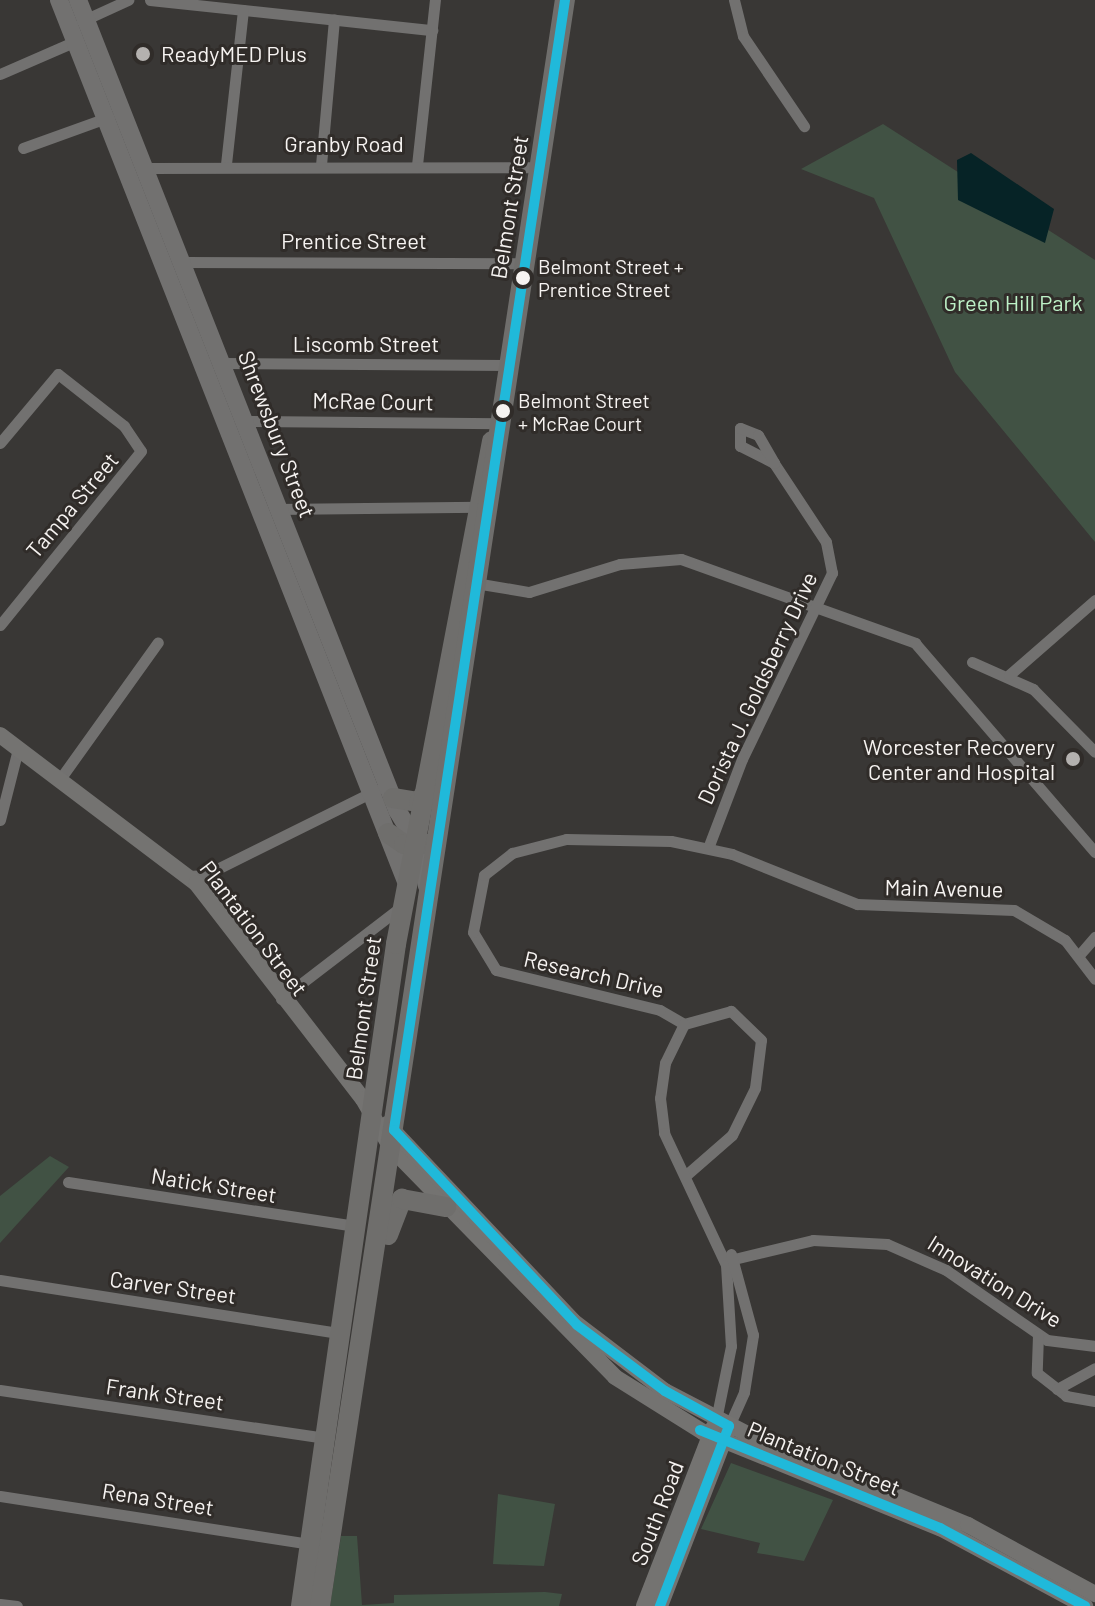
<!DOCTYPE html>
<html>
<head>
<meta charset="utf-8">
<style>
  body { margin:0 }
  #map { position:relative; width:1095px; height:1606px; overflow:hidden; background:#393735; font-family:Barlow,sans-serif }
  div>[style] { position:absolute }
  .green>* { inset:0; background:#415244 }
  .water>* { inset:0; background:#062326 }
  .street>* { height:11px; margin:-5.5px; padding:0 5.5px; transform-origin:5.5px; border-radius:5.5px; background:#727170 }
  .secondary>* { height:16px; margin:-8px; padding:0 8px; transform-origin:8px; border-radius:8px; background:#747371 }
  .primary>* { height:18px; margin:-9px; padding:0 9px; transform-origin:9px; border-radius:9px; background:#727170 }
  .highway>* { height:20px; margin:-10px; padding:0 10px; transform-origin:10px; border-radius:10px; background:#6f6e6c }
  .bus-1>* { height:10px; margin:-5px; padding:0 5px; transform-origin:5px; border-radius:5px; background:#20b9da }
  .dots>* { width:22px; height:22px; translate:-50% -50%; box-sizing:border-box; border:4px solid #302c29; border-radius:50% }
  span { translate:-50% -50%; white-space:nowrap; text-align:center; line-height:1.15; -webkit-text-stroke:6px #302c29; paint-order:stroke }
  .bus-label { font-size:20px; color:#f6f3f1 }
  .left { translate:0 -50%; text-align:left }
  .poi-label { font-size:22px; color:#f6f3f1 }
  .right { translate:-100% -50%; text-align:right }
  .street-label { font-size:22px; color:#f6f3f1 }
  .park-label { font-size:22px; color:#bdf1c7 }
</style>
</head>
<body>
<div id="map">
  <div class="green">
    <i style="clip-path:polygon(883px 124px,1095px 260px,1095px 542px,955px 372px,874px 198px,801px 169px)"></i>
    <i style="clip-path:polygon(50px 1156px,69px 1167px,0 1243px,0 1196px)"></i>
    <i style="clip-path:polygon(731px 1463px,833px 1500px,804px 1561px,757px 1553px,760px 1543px,701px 1529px)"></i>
    <i style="clip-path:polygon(498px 1494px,555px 1504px,544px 1566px,493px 1564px)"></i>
    <i style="clip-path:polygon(341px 1536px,357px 1536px,362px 1605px,394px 1603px,394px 1595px,545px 1592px,562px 1594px,559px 1606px,330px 1606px)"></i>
  </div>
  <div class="water">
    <i style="clip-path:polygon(971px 153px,1054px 209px,1045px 243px,958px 200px,957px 160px)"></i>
  </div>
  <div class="street">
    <i style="left:150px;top:0;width:284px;rotate:6.1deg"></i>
    <i style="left:734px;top:0;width:37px;rotate:76deg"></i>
    <i style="left:743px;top:36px;width:109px;rotate:55.9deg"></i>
    <i style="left:82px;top:21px;width:51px;rotate:-24.5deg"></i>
    <i style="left:0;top:74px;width:83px;rotate:-23.5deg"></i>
    <i style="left:23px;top:148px;width:91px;rotate:-19.8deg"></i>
    <i style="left:226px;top:164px;width:155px;rotate:-83.7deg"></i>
    <i style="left:321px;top:165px;width:146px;rotate:-84.9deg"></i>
    <i style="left:417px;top:165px;width:166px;rotate:-83.8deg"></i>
    <i style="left:148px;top:168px;width:392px;rotate:-0.1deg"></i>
    <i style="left:184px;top:262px;width:340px;rotate:0.2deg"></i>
    <i style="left:224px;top:363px;width:283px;rotate:0.4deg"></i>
    <i style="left:246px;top:421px;width:253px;rotate:0.5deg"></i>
    <i style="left:0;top:443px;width:90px;rotate:-50deg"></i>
    <i style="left:58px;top:374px;width:84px;rotate:38.2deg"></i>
    <i style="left:124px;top:426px;width:30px;rotate:56deg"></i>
    <i style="left:141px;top:451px;width:224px;rotate:129deg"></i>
    <i style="left:276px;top:509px;width:203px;rotate:-0.6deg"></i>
    <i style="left:475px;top:583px;width:55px;rotate:9.5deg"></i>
    <i style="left:529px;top:592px;width:95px;rotate:-17.1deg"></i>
    <i style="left:620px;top:564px;width:61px;rotate:-4.7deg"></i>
    <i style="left:681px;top:559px;width:249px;rotate:19.7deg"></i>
    <i style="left:915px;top:643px;width:276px;rotate:49.3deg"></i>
    <i style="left:972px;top:662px;width:67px;rotate:23.9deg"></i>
    <i style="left:1033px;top:689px;width:88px;rotate:45.5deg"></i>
    <i style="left:1009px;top:675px;width:114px;rotate:-41.1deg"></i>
    <i style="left:60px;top:779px;width:168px;rotate:-54.4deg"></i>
    <i style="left:0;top:820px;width:73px;rotate:-75.8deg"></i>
    <i style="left:708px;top:848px;width:95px;rotate:-69.1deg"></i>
    <i style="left:742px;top:759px;width:207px;rotate:-64.2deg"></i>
    <i style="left:832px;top:573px;width:32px;rotate:-101deg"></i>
    <i style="left:826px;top:542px;width:95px;rotate:-123.4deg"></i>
    <i style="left:774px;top:463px;width:38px;rotate:-153deg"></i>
    <i style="left:740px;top:446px;width:18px;rotate:-90deg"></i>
    <i style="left:740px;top:428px;width:19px;rotate:21deg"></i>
    <i style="left:758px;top:435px;width:32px;rotate:60deg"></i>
    <i style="left:189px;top:876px;width:16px;rotate:-4deg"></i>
    <i style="left:205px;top:875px;width:191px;rotate:-26.4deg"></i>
    <i style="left:1080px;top:954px;width:23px;rotate:-49deg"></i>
    <i style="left:281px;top:999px;width:153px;rotate:-37.5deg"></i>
    <i style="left:684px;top:1024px;width:28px;rotate:-150deg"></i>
    <i style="left:660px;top:1010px;width:169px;rotate:-166.3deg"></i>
    <i style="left:496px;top:970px;width:44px;rotate:-121.2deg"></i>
    <i style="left:473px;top:932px;width:58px;rotate:-79.1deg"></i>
    <i style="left:484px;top:875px;width:36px;rotate:-38deg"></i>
    <i style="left:512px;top:853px;width:56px;rotate:-14.5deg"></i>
    <i style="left:566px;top:839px;width:105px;rotate:1.1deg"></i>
    <i style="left:671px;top:841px;width:62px;rotate:12deg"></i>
    <i style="left:732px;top:854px;width:135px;rotate:21.8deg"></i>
    <i style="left:857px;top:904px;width:157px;rotate:2.2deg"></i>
    <i style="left:1014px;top:910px;width:59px;rotate:30.5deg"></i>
    <i style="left:1065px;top:940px;width:49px;rotate:52.4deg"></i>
    <i style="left:685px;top:1176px;width:62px;rotate:-41.1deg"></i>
    <i style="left:732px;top:1135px;width:52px;rotate:-63.9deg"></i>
    <i style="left:755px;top:1088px;width:48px;rotate:-82.9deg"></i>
    <i style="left:761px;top:1040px;width:42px;rotate:-136deg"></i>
    <i style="left:731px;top:1011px;width:49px;rotate:164.5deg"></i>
    <i style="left:684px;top:1024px;width:43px;rotate:116deg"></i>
    <i style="left:665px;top:1063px;width:35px;rotate:98deg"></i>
    <i style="left:660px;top:1098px;width:35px;rotate:83deg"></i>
    <i style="left:664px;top:1133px;width:146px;rotate:64.8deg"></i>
    <i style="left:726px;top:1265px;width:81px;rotate:86.5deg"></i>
    <i style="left:731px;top:1346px;width:76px;rotate:101.5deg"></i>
    <i style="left:68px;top:1182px;width:289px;rotate:8.7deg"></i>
    <i style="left:734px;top:1259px;width:81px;rotate:-13.5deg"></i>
    <i style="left:813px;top:1240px;width:74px;rotate:3.1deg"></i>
    <i style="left:887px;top:1244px;width:64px;rotate:23.8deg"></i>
    <i style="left:946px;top:1270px;width:123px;rotate:34.7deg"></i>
    <i style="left:1047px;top:1340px;width:48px;rotate:7.1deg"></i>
    <i style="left:0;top:1280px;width:344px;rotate:8.9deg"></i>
    <i style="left:1038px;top:1335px;width:38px;rotate:92deg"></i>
    <i style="left:1037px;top:1373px;width:37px;rotate:38deg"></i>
    <i style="left:1066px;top:1396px;width:29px;rotate:10deg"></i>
    <i style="left:1057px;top:1389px;width:43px;rotate:-28.9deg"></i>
    <i style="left:0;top:1390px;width:329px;rotate:8.4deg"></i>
    <i style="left:729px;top:1426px;width:37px;rotate:-66deg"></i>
    <i style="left:744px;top:1392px;width:58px;rotate:-81deg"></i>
    <i style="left:753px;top:1335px;width:84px;rotate:-105.2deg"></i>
    <i style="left:0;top:1496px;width:313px;rotate:8.8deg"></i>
    <i style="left:0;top:1604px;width:17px;rotate:7deg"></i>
  </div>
  <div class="secondary">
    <i style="left:0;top:735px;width:246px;rotate:37.1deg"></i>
    <i style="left:196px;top:883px;width:273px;rotate:52.3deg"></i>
    <i style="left:363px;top:1099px;width:56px;rotate:60.3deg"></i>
    <i style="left:391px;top:1148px;width:320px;rotate:45.6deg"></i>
    <i style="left:615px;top:1377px;width:104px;rotate:32deg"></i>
    <i style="left:703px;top:1432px;width:256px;rotate:22.1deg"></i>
    <i style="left:940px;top:1528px;width:165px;rotate:28.3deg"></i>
    <i style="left:387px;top:1124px;width:271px;rotate:46.6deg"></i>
    <i style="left:573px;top:1321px;width:116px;rotate:37.3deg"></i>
    <i style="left:665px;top:1391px;width:97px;rotate:27.6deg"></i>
    <i style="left:751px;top:1436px;width:235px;rotate:22.3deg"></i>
    <i style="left:968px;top:1525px;width:145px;rotate:28.5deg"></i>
    <i style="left:644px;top:1606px;width:191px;rotate:-68.8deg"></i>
    <i style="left:660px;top:1606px;width:186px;rotate:-68.9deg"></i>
  </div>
  <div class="primary">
    <i style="left:59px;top:0;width:950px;rotate:68.51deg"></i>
    <i style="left:78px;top:0;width:871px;rotate:68.5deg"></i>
    <i style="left:397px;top:810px;width:41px;rotate:59deg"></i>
    <i style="left:418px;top:845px;width:42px;rotate:77.6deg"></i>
  </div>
  <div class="highway">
    <i style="left:393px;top:798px;width:26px;rotate:9deg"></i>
    <i style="left:419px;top:802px;width:18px;rotate:-56deg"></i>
    <i style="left:388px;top:833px;width:19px;rotate:35deg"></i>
    <i style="left:404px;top:844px;width:25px"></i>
    <i style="left:388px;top:1235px;width:39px;rotate:-69deg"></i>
    <i style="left:402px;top:1199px;width:45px;rotate:10.3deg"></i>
    <i style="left:301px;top:1606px;width:669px;rotate:-81.83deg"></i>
    <i style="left:396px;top:944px;width:512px;rotate:-79.19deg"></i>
    <i style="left:320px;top:1606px;width:1625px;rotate:-81.33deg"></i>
  </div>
  <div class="bus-1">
    <i style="left:565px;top:0;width:1143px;rotate:98.61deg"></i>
    <i style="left:394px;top:1130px;width:267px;rotate:46.8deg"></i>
    <i style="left:577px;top:1325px;width:110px;rotate:36.9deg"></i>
    <i style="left:665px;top:1391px;width:73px;rotate:28.7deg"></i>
    <i style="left:729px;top:1426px;width:193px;rotate:111deg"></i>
    <i style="left:700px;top:1430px;width:259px;rotate:22.2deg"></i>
    <i style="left:940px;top:1528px;width:165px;rotate:28.3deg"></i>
  </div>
  <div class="dots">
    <i style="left:143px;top:54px;background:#b4b1af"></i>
    <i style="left:523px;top:278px;background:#f6f3f1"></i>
    <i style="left:503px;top:411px;background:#f6f3f1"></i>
    <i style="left:1073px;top:759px;background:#b4b1af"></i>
  </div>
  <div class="bus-label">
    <span class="left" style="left:538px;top:278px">Belmont Street +<br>Prentice Street</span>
    <span class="left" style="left:518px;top:412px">Belmont Street<br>+ McRae Court</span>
  </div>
  <div class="poi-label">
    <span class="left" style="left:161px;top:54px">ReadyMED Plus</span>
    <span class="right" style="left:1055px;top:759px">Worcester Recovery<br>Center and Hospital</span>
  </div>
  <div class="street-label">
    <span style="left:344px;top:144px">Granby Road</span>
    <span style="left:509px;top:207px;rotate:-81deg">Belmont Street</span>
    <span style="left:354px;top:241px">Prentice Street</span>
    <span style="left:366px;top:344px">Liscomb Street</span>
    <span style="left:373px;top:401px;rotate:1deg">McRae Court</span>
    <span style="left:277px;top:434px;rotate:69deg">Shrewsbury Street</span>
    <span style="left:72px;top:505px;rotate:-50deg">Tampa Street</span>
    <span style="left:757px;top:688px;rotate:-65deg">Dorista J. Goldsberry Drive</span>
    <span style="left:944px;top:888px;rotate:1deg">Main Avenue</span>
    <span style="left:254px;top:928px;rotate:53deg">Plantation Street</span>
    <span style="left:594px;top:974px;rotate:13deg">Research Drive</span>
    <span style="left:363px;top:1008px;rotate:-82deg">Belmont Street</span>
    <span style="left:214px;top:1185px;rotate:9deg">Natick Street</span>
    <span style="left:995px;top:1281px;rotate:32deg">Innovation Drive</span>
    <span style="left:173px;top:1287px;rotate:8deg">Carver Street</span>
    <span style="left:165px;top:1394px;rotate:8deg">Frank Street</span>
    <span style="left:824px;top:1458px;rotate:22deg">Plantation Street</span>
    <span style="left:158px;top:1499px;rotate:9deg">Rena Street</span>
    <span style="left:657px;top:1513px;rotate:-69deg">South Road</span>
  </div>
  <div class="park-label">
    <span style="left:1013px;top:303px">Green Hill Park</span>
  </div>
</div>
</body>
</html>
